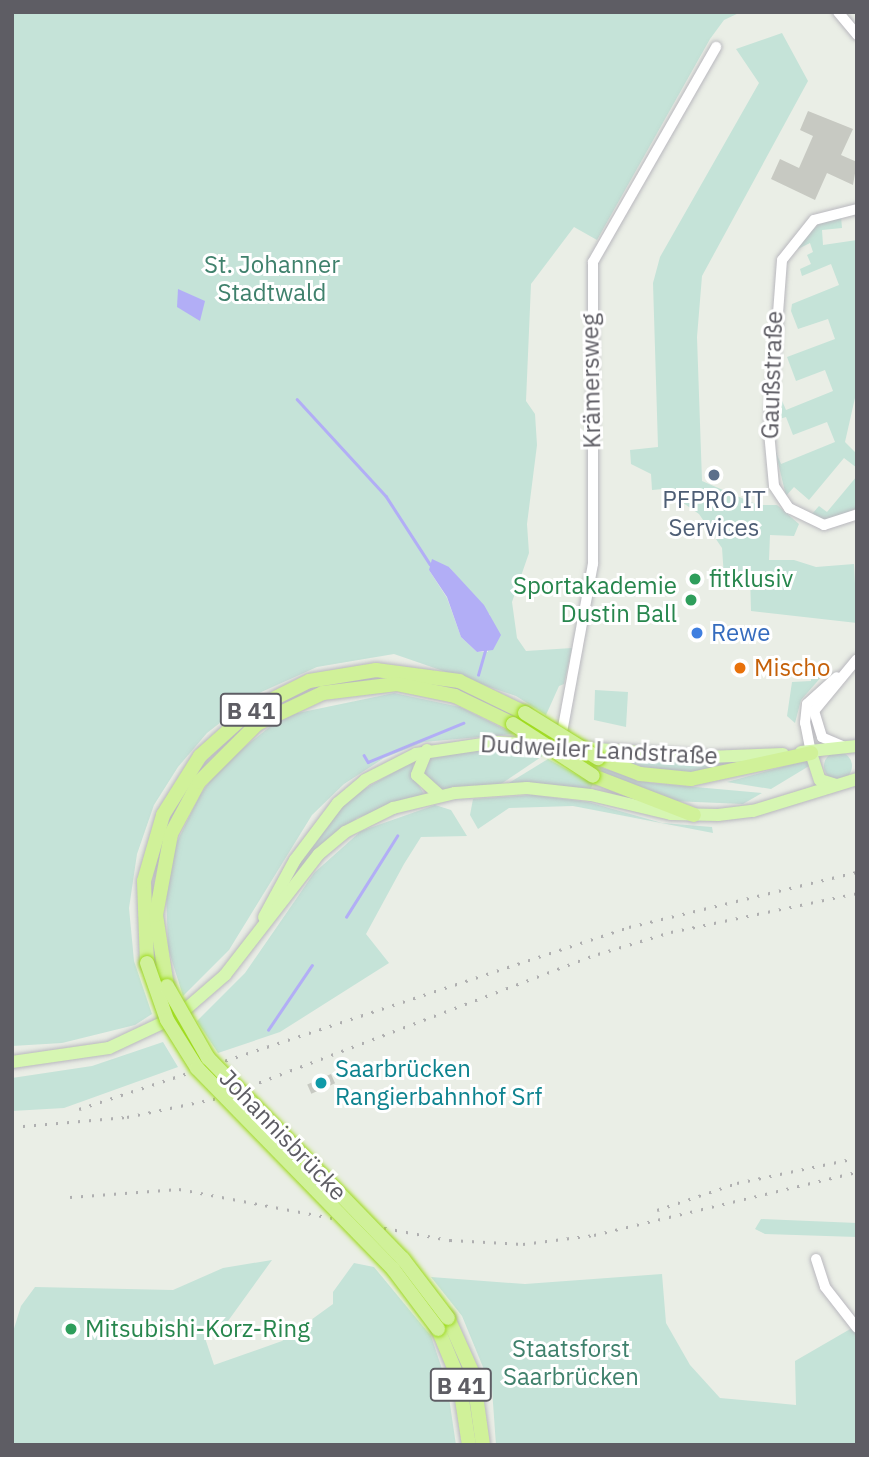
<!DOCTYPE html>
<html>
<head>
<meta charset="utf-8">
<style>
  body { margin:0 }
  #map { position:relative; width:869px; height:1457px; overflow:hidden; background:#eaeee6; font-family:"IBM Plex Sans",sans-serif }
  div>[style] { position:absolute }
  .green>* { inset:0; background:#c5e3d8 }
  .round { border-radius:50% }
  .water>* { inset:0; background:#b2aef6 }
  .stream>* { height:2.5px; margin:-1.25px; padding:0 1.25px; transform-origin:1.25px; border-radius:1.25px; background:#b2aef6 }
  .building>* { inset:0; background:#c7c9c2; transform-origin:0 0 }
  .roads { filter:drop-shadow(0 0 2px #b9b8be) drop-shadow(0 0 2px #b9b8be) }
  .minor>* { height:10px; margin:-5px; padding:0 5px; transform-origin:5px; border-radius:5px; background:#fff }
  .major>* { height:12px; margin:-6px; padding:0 6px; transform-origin:6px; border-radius:6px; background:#d6f6b2 }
  .highway>* { height:14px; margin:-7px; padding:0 7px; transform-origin:7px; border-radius:7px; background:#d0f199 }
  .rail>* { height:2.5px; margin-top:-1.25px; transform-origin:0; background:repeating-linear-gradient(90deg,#afafb0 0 2px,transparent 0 11px) }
  .bridges { filter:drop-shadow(0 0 2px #9dda19) drop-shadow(0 0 2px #9dda19) }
  .highway-bridge>* { height:14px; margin:-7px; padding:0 7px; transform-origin:7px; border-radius:7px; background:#d0f199 }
  .dots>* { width:19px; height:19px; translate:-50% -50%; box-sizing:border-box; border:4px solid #fff; border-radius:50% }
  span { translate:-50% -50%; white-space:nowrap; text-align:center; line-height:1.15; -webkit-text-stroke:6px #fff; paint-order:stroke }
  .shield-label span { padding:2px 5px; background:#fff; border:2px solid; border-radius:5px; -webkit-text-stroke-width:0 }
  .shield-label { font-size:23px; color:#5e5d64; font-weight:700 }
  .park-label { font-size:24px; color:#3f816c }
  .street-label { font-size:24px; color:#5e5d64 }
  .service-label { font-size:24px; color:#4e5e75 }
  .leisure-label { font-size:24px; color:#27864d }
  .left { translate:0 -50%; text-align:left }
  .right { translate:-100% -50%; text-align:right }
  .shop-label { font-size:24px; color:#366cbe }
  .food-label { font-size:24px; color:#c56008 }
  .culture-label { font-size:24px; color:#0d838f }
  .frame { position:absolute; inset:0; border:14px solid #5e5d64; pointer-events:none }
</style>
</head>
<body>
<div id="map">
  <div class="green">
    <i style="clip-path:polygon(evenodd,12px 12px,741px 12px,724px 20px,710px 39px,597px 240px,574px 227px,531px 284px,526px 401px,535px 414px,537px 445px,527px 524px,529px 553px,512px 602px,517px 638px,526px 651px,572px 648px,564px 684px,559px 686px,546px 715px,516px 696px,394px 654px,317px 667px,257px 694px,207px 733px,178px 767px,154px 805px,137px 854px,129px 908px,134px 961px,152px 1014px,135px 1025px,62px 1043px,12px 1046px,12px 12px,449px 567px,490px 615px,488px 652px,477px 652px,461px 637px,447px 598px,429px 570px,449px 567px)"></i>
    <i style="clip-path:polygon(782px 33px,808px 81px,702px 276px,697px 337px,702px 481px,758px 505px,777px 505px,799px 524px,794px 536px,770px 535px,769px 560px,794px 560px,816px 567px,854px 564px,857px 623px,751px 611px,750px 575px,724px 577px,722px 548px,699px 514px,663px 489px,652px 490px,651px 474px,631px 464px,630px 450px,658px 447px,653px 283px,660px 257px,759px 83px,736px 49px)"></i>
    <i style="clip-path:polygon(841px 216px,842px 228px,822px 230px,823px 245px,857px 240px,857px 389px,845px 442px,857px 454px,857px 468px,844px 458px,809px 500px,794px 487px,786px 496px,775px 450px,781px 464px,835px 442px,827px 422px,793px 435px,786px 417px,773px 421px,775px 398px,780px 396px,786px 410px,833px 391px,825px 370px,796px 381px,787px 357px,835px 339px,828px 319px,798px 329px,791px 311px,792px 304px,839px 285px,831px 264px,802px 276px,800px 269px,811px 264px,807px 255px,813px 252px,810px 243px,798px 249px,797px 245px,819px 224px)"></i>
    <i style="clip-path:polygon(857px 476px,857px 508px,833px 520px,822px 519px,805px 512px,812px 514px,819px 506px,827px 512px)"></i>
    <i style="clip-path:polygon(811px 674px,823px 675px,801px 700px,795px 723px,787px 716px,792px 682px,811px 681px)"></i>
    <i style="clip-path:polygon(595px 690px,628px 692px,626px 727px,594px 720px)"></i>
    <i style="clip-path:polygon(394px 693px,460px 707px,514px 734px,424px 742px,384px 758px,344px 784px,312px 815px,229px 950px,183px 996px,168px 948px,166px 889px,172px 852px,200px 795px,221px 766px,272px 725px,293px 714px)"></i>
    <i style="clip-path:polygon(484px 749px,505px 749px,550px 751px,501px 784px,442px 790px,423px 773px,430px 757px)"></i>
    <i class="round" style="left:824px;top:752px;width:28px;height:28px"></i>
    <i style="clip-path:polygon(607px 753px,751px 762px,687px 773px,639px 767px)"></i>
    <i style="clip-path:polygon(548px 759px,593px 784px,590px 790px,507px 784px)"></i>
    <i style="clip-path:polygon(808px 760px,809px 766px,771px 789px,727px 782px)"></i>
    <i style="clip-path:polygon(413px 761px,413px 776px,424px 794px,357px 818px,289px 879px,330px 819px,354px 795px)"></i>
    <i style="clip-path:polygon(598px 767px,651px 783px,762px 793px,743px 804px,672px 801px,610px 779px)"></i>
    <i style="clip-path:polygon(532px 795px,588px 802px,662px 823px,712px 827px,713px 833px,573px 806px,509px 808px,478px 829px,470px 815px,473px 799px)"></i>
    <i style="clip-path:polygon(435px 805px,451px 810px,467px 836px,421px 837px,404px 864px,366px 934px,389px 963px,280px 1032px,218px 1053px,197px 1021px,245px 973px,314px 873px,361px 831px)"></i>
    <i style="clip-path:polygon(163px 1042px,178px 1067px,64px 1108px,12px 1111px,12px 1078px,92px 1066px)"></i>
    <i style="clip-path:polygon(761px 1219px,857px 1223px,857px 1237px,765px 1234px,755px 1229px)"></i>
    <i style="clip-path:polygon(272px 1260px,228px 1321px,202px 1329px,214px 1365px,282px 1341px,333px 1304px,333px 1292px,354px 1263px,374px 1267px,431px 1336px,447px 1384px,456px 1445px,12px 1445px,12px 1335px,21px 1306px,35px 1287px,173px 1290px,223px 1268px)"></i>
    <i style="clip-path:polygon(662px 1274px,666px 1323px,690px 1365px,720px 1398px,796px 1405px,795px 1361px,852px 1328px,857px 1335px,857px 1445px,496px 1445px,492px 1389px,462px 1316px,431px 1277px,525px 1284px)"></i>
  </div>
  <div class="water">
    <i style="clip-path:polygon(178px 289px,205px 301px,200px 321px,177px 307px)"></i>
    <i style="clip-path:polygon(432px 559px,449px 567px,484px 605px,501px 635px,493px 650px,477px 652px,461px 637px,447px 597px,429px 570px)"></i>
  </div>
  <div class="stream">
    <i style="left:297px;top:399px;width:132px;rotate:47.5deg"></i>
    <i style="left:386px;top:496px;width:81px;rotate:57.1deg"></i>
    <i style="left:478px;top:675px;width:26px;rotate:-74deg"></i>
    <i style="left:364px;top:755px;width:8px;rotate:60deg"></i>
    <i style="left:368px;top:762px;width:103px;rotate:-22.3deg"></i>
    <i style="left:346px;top:917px;width:96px;rotate:-57.8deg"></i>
    <i style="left:268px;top:1030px;width:78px;rotate:-55.9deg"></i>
  </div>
  <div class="building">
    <i style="clip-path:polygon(808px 111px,853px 129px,841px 155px,857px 162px,853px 185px,827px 173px,815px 200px,771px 179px,780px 159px,799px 168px,813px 136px,800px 130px)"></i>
    <i style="left:331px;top:1074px;width:10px;height:26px;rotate:66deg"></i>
  </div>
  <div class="roads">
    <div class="minor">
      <i style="left:838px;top:12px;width:30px;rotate:50deg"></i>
      <i style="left:857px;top:209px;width:44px;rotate:165.7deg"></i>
      <i style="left:814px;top:220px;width:51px;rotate:128.7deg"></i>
      <i style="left:782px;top:260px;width:172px;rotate:94.3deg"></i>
      <i style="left:769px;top:432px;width:54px;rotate:84.7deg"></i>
      <i style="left:774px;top:486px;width:27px;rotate:56deg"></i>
      <i style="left:789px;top:508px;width:39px;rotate:26deg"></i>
      <i style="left:824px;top:525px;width:35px;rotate:-18deg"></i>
      <i style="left:561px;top:738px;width:177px;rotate:-79.6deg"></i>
      <i style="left:593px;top:564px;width:302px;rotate:-90deg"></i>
      <i style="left:593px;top:262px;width:248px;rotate:-60.2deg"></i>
      <i style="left:845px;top:747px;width:25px;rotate:-157deg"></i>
      <i style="left:822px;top:737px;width:27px;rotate:-107deg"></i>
      <i style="left:814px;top:711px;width:67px;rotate:-50.4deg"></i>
      <i style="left:811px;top:753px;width:31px;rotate:-101deg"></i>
      <i style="left:805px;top:723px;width:19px;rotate:-84deg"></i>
      <i style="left:807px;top:704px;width:40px;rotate:-42deg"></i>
      <i style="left:816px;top:1259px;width:29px;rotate:72deg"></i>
      <i style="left:825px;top:1287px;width:52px;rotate:52deg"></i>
    </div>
    <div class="major">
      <i style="left:427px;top:750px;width:27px;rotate:112deg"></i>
      <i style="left:417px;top:775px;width:31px;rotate:42deg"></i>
      <i style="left:801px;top:752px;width:56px;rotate:-6.1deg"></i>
      <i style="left:811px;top:753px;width:28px;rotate:72deg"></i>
      <i style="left:820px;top:780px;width:17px;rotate:17deg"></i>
      <i style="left:264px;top:917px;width:65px;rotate:-61.5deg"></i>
      <i style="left:295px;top:860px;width:71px;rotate:-53deg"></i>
      <i style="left:338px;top:803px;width:35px;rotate:-40deg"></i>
      <i style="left:365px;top:780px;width:57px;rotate:-27deg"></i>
      <i style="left:416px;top:754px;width:81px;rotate:-8.5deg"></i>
      <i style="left:496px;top:742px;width:213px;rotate:4deg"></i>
      <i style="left:708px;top:757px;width:75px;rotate:-2.3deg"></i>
      <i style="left:12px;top:1062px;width:98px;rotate:-8.2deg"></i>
      <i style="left:109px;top:1048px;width:77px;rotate:-25.2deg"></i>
      <i style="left:179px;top:1015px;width:61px;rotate:-41deg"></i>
      <i style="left:225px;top:975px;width:153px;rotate:-52.2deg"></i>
      <i style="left:319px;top:854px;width:34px;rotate:-40deg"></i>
      <i style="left:345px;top:832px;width:54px;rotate:-26.6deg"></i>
      <i style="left:393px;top:808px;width:64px;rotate:-13.6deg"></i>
      <i style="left:455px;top:793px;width:72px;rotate:-4deg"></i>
      <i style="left:527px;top:788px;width:64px;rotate:6.2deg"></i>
      <i style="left:591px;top:795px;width:82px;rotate:13.4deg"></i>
      <i style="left:671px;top:814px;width:47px;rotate:1.2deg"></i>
      <i style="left:718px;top:815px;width:35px;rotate:-7deg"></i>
      <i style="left:753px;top:811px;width:109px;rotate:-17.1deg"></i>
    </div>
    <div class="highway">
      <i style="left:598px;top:758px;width:45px;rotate:20.9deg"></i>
      <i style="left:640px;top:774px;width:51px;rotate:5.6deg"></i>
      <i style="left:691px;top:779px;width:123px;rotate:-12.2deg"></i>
      <i style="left:593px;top:776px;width:108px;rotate:21.1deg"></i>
      <i style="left:147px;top:963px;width:82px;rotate:-92.1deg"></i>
      <i style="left:144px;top:881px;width:69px;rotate:-73.9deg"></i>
      <i style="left:163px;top:815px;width:70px;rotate:-57.9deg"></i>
      <i style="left:200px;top:756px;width:69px;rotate:-42deg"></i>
      <i style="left:251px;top:710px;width:65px;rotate:-26.6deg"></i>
      <i style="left:309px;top:681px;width:68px;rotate:-9.3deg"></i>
      <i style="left:376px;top:670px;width:84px;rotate:7.5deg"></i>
      <i style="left:459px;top:681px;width:73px;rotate:25.9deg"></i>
      <i style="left:167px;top:986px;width:72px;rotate:-98.8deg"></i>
      <i style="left:156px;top:915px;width:82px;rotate:-79.5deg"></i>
      <i style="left:171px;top:834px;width:59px;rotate:-61.7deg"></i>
      <i style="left:199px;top:782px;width:82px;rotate:-45deg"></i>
      <i style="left:257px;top:724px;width:73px;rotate:-25.2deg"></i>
      <i style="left:323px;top:693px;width:74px;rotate:-7deg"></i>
      <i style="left:396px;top:684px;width:60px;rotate:11.5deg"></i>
      <i style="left:455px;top:696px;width:64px;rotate:25.8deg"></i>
      <i style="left:448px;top:1318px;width:61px;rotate:65.9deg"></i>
      <i style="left:473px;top:1374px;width:72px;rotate:82deg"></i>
      <i style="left:438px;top:1329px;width:55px;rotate:67.6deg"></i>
      <i style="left:459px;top:1380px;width:66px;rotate:81.3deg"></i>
    </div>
  </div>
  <div class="rail">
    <i style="left:79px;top:1109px;width:579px;rotate:-18.31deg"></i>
    <i style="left:629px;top:927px;width:235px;rotate:-13.6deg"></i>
    <i style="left:12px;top:1127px;width:115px;rotate:-5deg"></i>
    <i style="left:127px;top:1117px;width:93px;rotate:-11.8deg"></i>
    <i style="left:218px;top:1098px;width:406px;rotate:-20.8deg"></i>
    <i style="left:598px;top:954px;width:76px;rotate:-16.8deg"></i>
    <i style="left:671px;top:932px;width:190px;rotate:-11.8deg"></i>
    <i style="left:70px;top:1197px;width:109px;rotate:-4.2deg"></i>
    <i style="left:179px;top:1189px;width:276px;rotate:10.7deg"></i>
    <i style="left:450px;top:1240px;width:73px;rotate:3.1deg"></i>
    <i style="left:523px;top:1244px;width:72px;rotate:-7.2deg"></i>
    <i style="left:594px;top:1235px;width:270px;rotate:-13.5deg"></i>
    <i style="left:657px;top:1210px;width:84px;rotate:-18.6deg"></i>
    <i style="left:737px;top:1183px;width:123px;rotate:-11.8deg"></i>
  </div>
  <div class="bridges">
    <div class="highway-bridge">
      <i style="left:525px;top:713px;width:86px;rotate:31.7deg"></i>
      <i style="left:513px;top:724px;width:95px;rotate:33deg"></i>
      <i style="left:147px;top:963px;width:60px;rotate:70.7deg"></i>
      <i style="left:167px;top:1020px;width:57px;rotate:58deg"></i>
      <i style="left:197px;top:1068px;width:281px;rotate:45.7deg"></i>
      <i style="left:393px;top:1269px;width:75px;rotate:53.1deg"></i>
      <i style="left:167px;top:986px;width:83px;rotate:60.3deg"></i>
      <i style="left:208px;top:1058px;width:280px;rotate:45.9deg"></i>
      <i style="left:403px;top:1259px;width:74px;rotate:52.7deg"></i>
    </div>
  </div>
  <div class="dots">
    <i style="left:714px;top:475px;background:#5c6f8a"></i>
    <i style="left:695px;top:579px;background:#2e9e5b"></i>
    <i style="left:691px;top:600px;background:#2e9e5b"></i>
    <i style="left:697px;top:633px;background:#3f7fe0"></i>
    <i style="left:740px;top:668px;background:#e8710a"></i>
    <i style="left:321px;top:1083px;background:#0f9aa8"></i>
    <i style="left:71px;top:1329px;background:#2e9e5b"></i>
  </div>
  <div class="shield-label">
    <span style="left:251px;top:710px">B 41</span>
    <span style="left:461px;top:1385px">B 41</span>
  </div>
  <div class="park-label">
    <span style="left:272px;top:279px">St. Johanner<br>Stadtwald</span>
    <span style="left:571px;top:1363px">Staatsforst<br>Saarbrücken</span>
  </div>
  <div class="street-label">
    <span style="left:772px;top:375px;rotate:-88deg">Gaußstraße</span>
    <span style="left:591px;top:381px;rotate:-91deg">Krämersweg</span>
    <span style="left:599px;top:750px;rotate:3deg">Dudweiler Landstraße</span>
    <span style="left:283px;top:1135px;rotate:46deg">Johannisbrücke</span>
  </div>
  <div class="service-label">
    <span style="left:714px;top:514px">PFPRO IT<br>Services</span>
  </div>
  <div class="leisure-label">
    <span class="left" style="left:709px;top:579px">fitklusiv</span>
    <span class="right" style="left:677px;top:600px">Sportakademie<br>Dustin Ball</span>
    <span class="left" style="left:85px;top:1329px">Mitsubishi-Korz-Ring</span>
  </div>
  <div class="shop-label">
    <span class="left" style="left:711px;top:633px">Rewe</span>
  </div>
  <div class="food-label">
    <span class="left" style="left:754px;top:668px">Mischo</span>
  </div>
  <div class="culture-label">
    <span class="left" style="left:335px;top:1083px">Saarbrücken<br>Rangierbahnhof Srf</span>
  </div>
  <div class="frame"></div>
</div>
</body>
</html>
